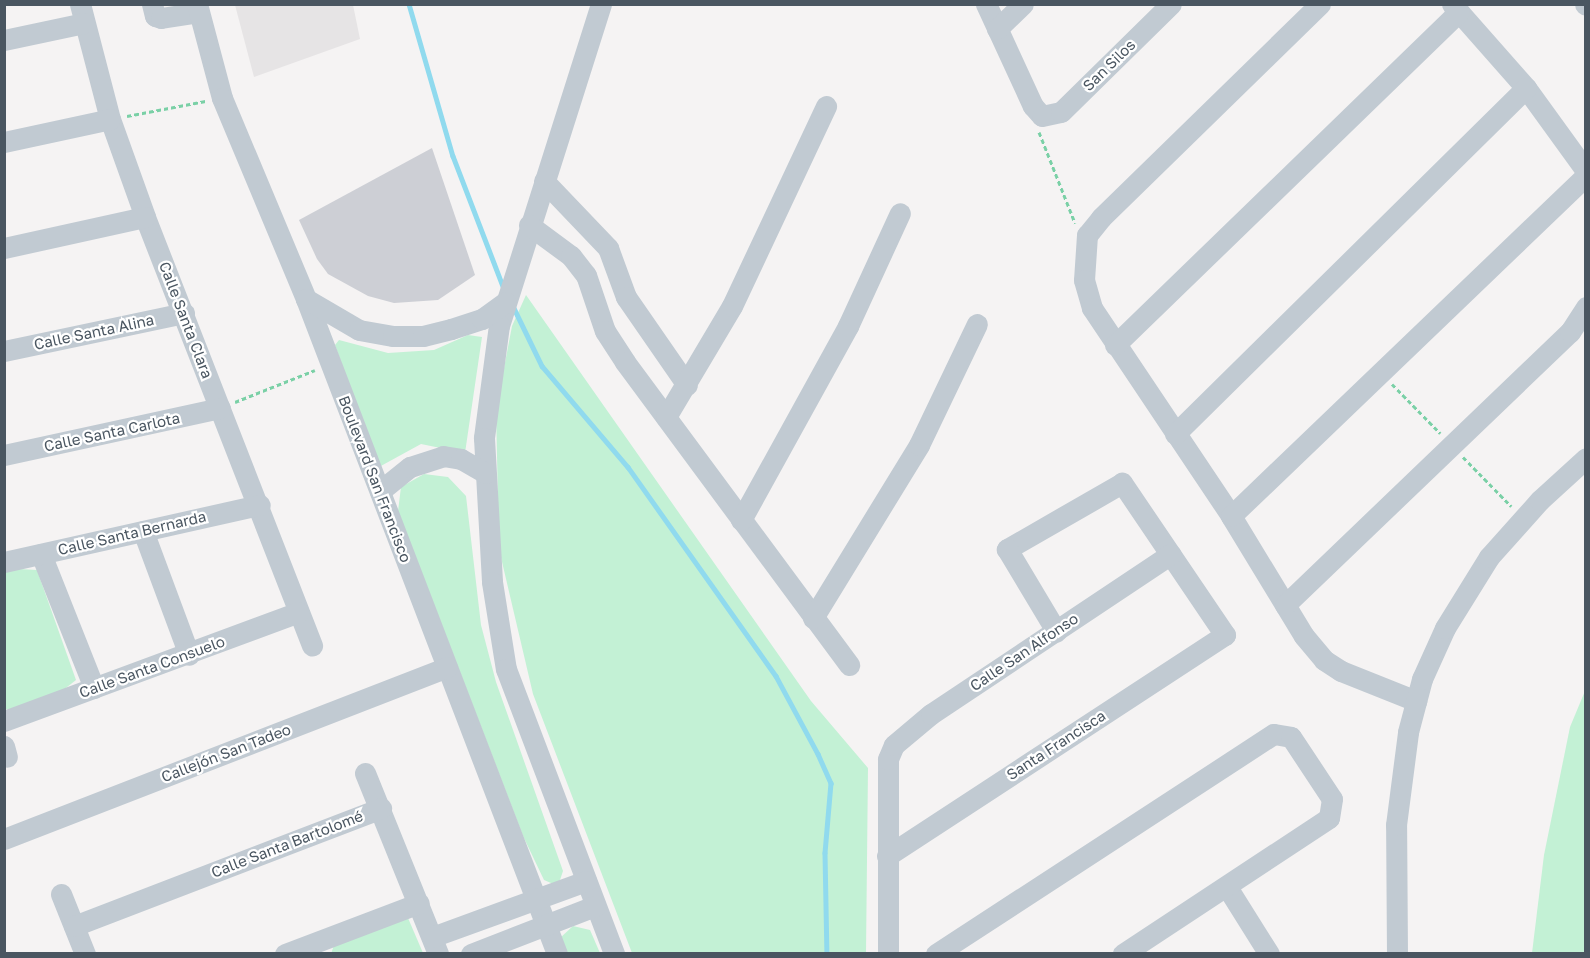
<!DOCTYPE html>
<html>
<head>
<meta charset="utf-8">
<style>
  body { margin:0 }
  #map { position:relative; width:1590px; height:958px; overflow:hidden; background:#f5f3f3; font-family:"Golos Text",sans-serif }
  div>[style] { position:absolute }
  .education>* { inset:0; background:#e6e4e5 }
  .green>* { inset:0; background:#c3f1d5 }
  .stream>* { height:4.5px; margin:-2.25px; padding:0 2.25px; transform-origin:2.25px; border-radius:2.25px; background:#90daee }
  .building>* { inset:0; background:#cdcfd5 }
  .path>* { height:3px; margin-top:-1.5px; transform-origin:0; background:repeating-linear-gradient(90deg,#7ad0a6 0 4.5px,transparent 0 7.5px) }
  .minor>* { height:21px; margin:-10.5px; padding:0 10.5px; transform-origin:10.5px; border-radius:10.5px; background:#c1cad2 }
  span { translate:-50% -50%; white-space:nowrap; text-align:center; line-height:1.15; -webkit-text-stroke:4.5px #fff; paint-order:stroke }
  .street-label { font-size:15px; color:#4a5661 }
  .frame { position:absolute; inset:0; border:6px solid #4a5661; pointer-events:none }
</style>
</head>
<body>
<div id="map">
  <div class="education">
    <i style="clip-path:polygon(235px 5px,353px 5px,360px 39px,254px 77px)"></i>
  </div>
  <div class="green">
    <i style="clip-path:polygon(526px 295px,811px 701px,868px 768px,866px 953px,632px 953px,533px 694px,499px 549px,496px 410px,512px 326px)"></i>
    <i style="clip-path:polygon(468px 335px,482px 337px,465px 453px,421px 444px,379px 467px,335px 345px,339px 340px,388px 353px,434px 350px)"></i>
    <i style="clip-path:polygon(424px 474px,448px 477px,466px 496px,481px 625px,496px 682px,563px 871px,558px 886px,544px 880px,523px 836px,398px 511px,401px 487px)"></i>
    <i style="clip-path:polygon(19px 569px,37px 570px,76px 680px,57px 695px,11px 710px,5px 709px,5px 572px)"></i>
    <i style="clip-path:polygon(1585px 691px,1585px 953px,1532px 953px,1544px 855px,1570px 727px)"></i>
    <i style="clip-path:polygon(408px 918px,423px 953px,331px 954px,334px 945px)"></i>
    <i style="clip-path:polygon(573px 926px,590px 930px,600px 953px,566px 953px,560px 938px)"></i>
  </div>
  <div class="stream">
    <i style="left:409px;top:4px;width:158px;rotate:73.9deg"></i>
    <i style="left:453px;top:156px;width:139px;rotate:69deg"></i>
    <i style="left:512px;top:304px;width:69px;rotate:64.2deg"></i>
    <i style="left:542px;top:366px;width:133px;rotate:49.6deg"></i>
    <i style="left:628px;top:467px;width:256px;rotate:54.7deg"></i>
    <i style="left:776px;top:676px;width:89px;rotate:61.7deg"></i>
    <i style="left:818px;top:754px;width:32px;rotate:66deg"></i>
    <i style="left:831px;top:783px;width:70px;rotate:94.9deg"></i>
    <i style="left:825px;top:853px;width:101px;rotate:88.9deg"></i>
  </div>
  <div class="building">
    <i style="clip-path:polygon(432px 148px,475px 275px,438px 300px,394px 303px,368px 296px,328px 274px,317px 259px,299px 220px)"></i>
  </div>
  <div class="path">
    <i style="left:127px;top:116px;width:80px;rotate:-10.8deg"></i>
    <i style="left:1039px;top:132px;width:98px;rotate:68.4deg"></i>
    <i style="left:1392px;top:384px;width:69px;rotate:45.6deg"></i>
    <i style="left:235px;top:402px;width:86px;rotate:-21.8deg"></i>
    <i style="left:1463px;top:457px;width:69px;rotate:45.6deg"></i>
  </div>
  <div class="minor">
    <i style="left:80px;top:4px;width:119px;rotate:75.4deg"></i>
    <i style="left:110px;top:119px;width:104px;rotate:70.3deg"></i>
    <i style="left:145px;top:217px;width:460px;rotate:68.7deg"></i>
    <i style="left:152px;top:4px;width:12px;rotate:76deg"></i>
    <i style="left:155px;top:16px;width:6px;rotate:18deg"></i>
    <i style="left:161px;top:18px;width:38px;rotate:-9deg"></i>
    <i style="left:197px;top:4px;width:97px;rotate:75.1deg"></i>
    <i style="left:222px;top:98px;width:218px;rotate:67.3deg"></i>
    <i style="left:306px;top:299px;width:701px;rotate:69.03deg"></i>
    <i style="left:601px;top:4px;width:337px;rotate:107.6deg"></i>
    <i style="left:499px;top:325px;width:114px;rotate:97.6deg"></i>
    <i style="left:484px;top:438px;width:144px;rotate:86.8deg"></i>
    <i style="left:492px;top:582px;width:88px;rotate:80.9deg"></i>
    <i style="left:506px;top:669px;width:305px;rotate:69.2deg"></i>
    <i style="left:986px;top:4px;width:112px;rotate:65.3deg"></i>
    <i style="left:1033px;top:106px;width:13px;rotate:48deg"></i>
    <i style="left:1042px;top:116px;width:19px;rotate:-12deg"></i>
    <i style="left:1061px;top:112px;width:154px;rotate:-44.5deg"></i>
    <i style="left:1320px;top:4px;width:306px;rotate:135.7deg"></i>
    <i style="left:1101px;top:218px;width:22px;rotate:129deg"></i>
    <i style="left:1087px;top:235px;width:45px;rotate:93.8deg"></i>
    <i style="left:1084px;top:280px;width:29px;rotate:74deg"></i>
    <i style="left:1092px;top:308px;width:250px;rotate:56.2deg"></i>
    <i style="left:1231px;top:516px;width:140px;rotate:58.7deg"></i>
    <i style="left:1304px;top:636px;width:31px;rotate:50deg"></i>
    <i style="left:1324px;top:660px;width:20px;rotate:33deg"></i>
    <i style="left:1341px;top:671px;width:81px;rotate:21.8deg"></i>
    <i style="left:1452px;top:4px;width:112px;rotate:48.6deg"></i>
    <i style="left:1526px;top:88px;width:102px;rotate:54.1deg"></i>
    <i style="left:1585px;top:4px;width:1px;rotate:45deg"></i>
    <i style="left:997px;top:29px;width:36px;rotate:-44deg"></i>
    <i style="left:4px;top:40px;width:82px;rotate:-12deg"></i>
    <i style="left:4px;top:142px;width:108px;rotate:-12.2deg"></i>
    <i style="left:544px;top:181px;width:93px;rotate:46.3deg"></i>
    <i style="left:608px;top:248px;width:52px;rotate:69.8deg"></i>
    <i style="left:626px;top:297px;width:107px;rotate:55.3deg"></i>
    <i style="left:529px;top:225px;width:52px;rotate:36.4deg"></i>
    <i style="left:571px;top:256px;width:24px;rotate:52deg"></i>
    <i style="left:586px;top:275px;width:59px;rotate:71.3deg"></i>
    <i style="left:605px;top:331px;width:37px;rotate:57deg"></i>
    <i style="left:625px;top:362px;width:377px;rotate:53.5deg"></i>
    <i style="left:4px;top:248px;width:144px;rotate:-12.4deg"></i>
    <i style="left:306px;top:299px;width:61px;rotate:30.3deg"></i>
    <i style="left:359px;top:330px;width:35px;rotate:10deg"></i>
    <i style="left:393px;top:336px;width:30px"></i>
    <i style="left:423px;top:336px;width:29px;rotate:-14deg"></i>
    <i style="left:451px;top:329px;width:33px;rotate:-18deg"></i>
    <i style="left:482px;top:319px;width:29px;rotate:-36deg"></i>
    <i style="left:1115px;top:345px;width:479px;rotate:-44.1deg"></i>
    <i style="left:4px;top:351px;width:184px;rotate:-11.9deg"></i>
    <i style="left:666px;top:417px;width:129px;rotate:-59.3deg"></i>
    <i style="left:732px;top:306px;width:221px;rotate:-64.8deg"></i>
    <i style="left:1175px;top:434px;width:493px;rotate:-44.6deg"></i>
    <i style="left:4px;top:455px;width:221px;rotate:-12.3deg"></i>
    <i style="left:380px;top:491px;width:38px;rotate:-39deg"></i>
    <i style="left:410px;top:467px;width:35px;rotate:-18deg"></i>
    <i style="left:443px;top:456px;width:18px;rotate:9deg"></i>
    <i style="left:461px;top:459px;width:28px;rotate:30deg"></i>
    <i style="left:1231px;top:516px;width:492px;rotate:-43.8deg"></i>
    <i style="left:741px;top:520px;width:222px;rotate:-61.1deg"></i>
    <i style="left:848px;top:326px;width:124px;rotate:-65.3deg"></i>
    <i style="left:143px;top:531px;width:132px;rotate:69.6deg"></i>
    <i style="left:41px;top:554px;width:144px;rotate:68.4deg"></i>
    <i style="left:4px;top:562px;width:262px;rotate:-12.6deg"></i>
    <i style="left:1285px;top:605px;width:395px;rotate:-43.8deg"></i>
    <i style="left:1570px;top:332px;width:30px;rotate:-57deg"></i>
    <i style="left:813px;top:618px;width:203px;rotate:-58.5deg"></i>
    <i style="left:919px;top:445px;width:134px;rotate:-64.4deg"></i>
    <i style="left:4px;top:721px;width:314px;rotate:-20.3deg"></i>
    <i style="left:4px;top:746px;width:11px;rotate:75deg"></i>
    <i style="left:365px;top:773px;width:195px;rotate:68deg"></i>
    <i style="left:4px;top:839px;width:475px;rotate:-21.2deg"></i>
    <i style="left:887px;top:856px;width:404px;rotate:-33.2deg"></i>
    <i style="left:1225px;top:635px;width:184px;rotate:-124.1deg"></i>
    <i style="left:1122px;top:483px;width:133px;rotate:150.1deg"></i>
    <i style="left:1007px;top:549px;width:96px;rotate:59.1deg"></i>
    <i style="left:1227px;top:887px;width:79px;rotate:57.9deg"></i>
    <i style="left:61px;top:894px;width:65px;rotate:68.2deg"></i>
    <i style="left:74px;top:926px;width:329px;rotate:-21deg"></i>
    <i style="left:432px;top:937px;width:164px;rotate:-20deg"></i>
    <i style="left:285px;top:954px;width:143px;rotate:-20.8deg"></i>
    <i style="left:471px;top:954px;width:133px;rotate:-21.2deg"></i>
    <i style="left:888px;top:954px;width:195px;rotate:-90deg"></i>
    <i style="left:888px;top:759px;width:15px;rotate:-67deg"></i>
    <i style="left:894px;top:745px;width:48px;rotate:-40deg"></i>
    <i style="left:931px;top:714px;width:288px;rotate:-33.7deg"></i>
    <i style="left:936px;top:954px;width:403px;rotate:-33.1deg"></i>
    <i style="left:1274px;top:734px;width:17px;rotate:10deg"></i>
    <i style="left:1291px;top:737px;width:74px;rotate:56.5deg"></i>
    <i style="left:1332px;top:799px;width:19px;rotate:99deg"></i>
    <i style="left:1329px;top:818px;width:247px;rotate:146.6deg"></i>
    <i style="left:1397px;top:954px;width:129px;rotate:-90.4deg"></i>
    <i style="left:1396px;top:825px;width:94px;rotate:-82.6deg"></i>
    <i style="left:1408px;top:732px;width:55px;rotate:-75.2deg"></i>
    <i style="left:1422px;top:679px;width:56px;rotate:-65.7deg"></i>
    <i style="left:1445px;top:628px;width:84px;rotate:-58.2deg"></i>
    <i style="left:1489px;top:557px;width:76px;rotate:-48.2deg"></i>
    <i style="left:1540px;top:500px;width:62px;rotate:-42.4deg"></i>
  </div>
  <div class="street-label">
    <span style="left:1109px;top:65px;rotate:-44deg">San Silos</span>
    <span style="left:186px;top:320px;rotate:69deg">Calle Santa Clara</span>
    <span style="left:94px;top:332px;rotate:-12deg">Calle Santa Alina</span>
    <span style="left:112px;top:432px;rotate:-12deg">Calle Santa Carlota</span>
    <span style="left:375px;top:479px;rotate:69deg">Boulevard San Francisco</span>
    <span style="left:132px;top:533px;rotate:-13deg">Calle Santa Bernarda</span>
    <span style="left:1024px;top:652px;rotate:-34deg">Calle San Alfonso</span>
    <span style="left:152px;top:667px;rotate:-20deg">Calle Santa Consuelo</span>
    <span style="left:1056px;top:745px;rotate:-33deg">Santa Francisca</span>
    <span style="left:226px;top:753px;rotate:-21deg">Callejón San Tadeo</span>
    <span style="left:287px;top:844px;rotate:-21deg">Calle Santa Bartolomé</span>
  </div>
  <div class="frame"></div>
</div>
</body>
</html>
